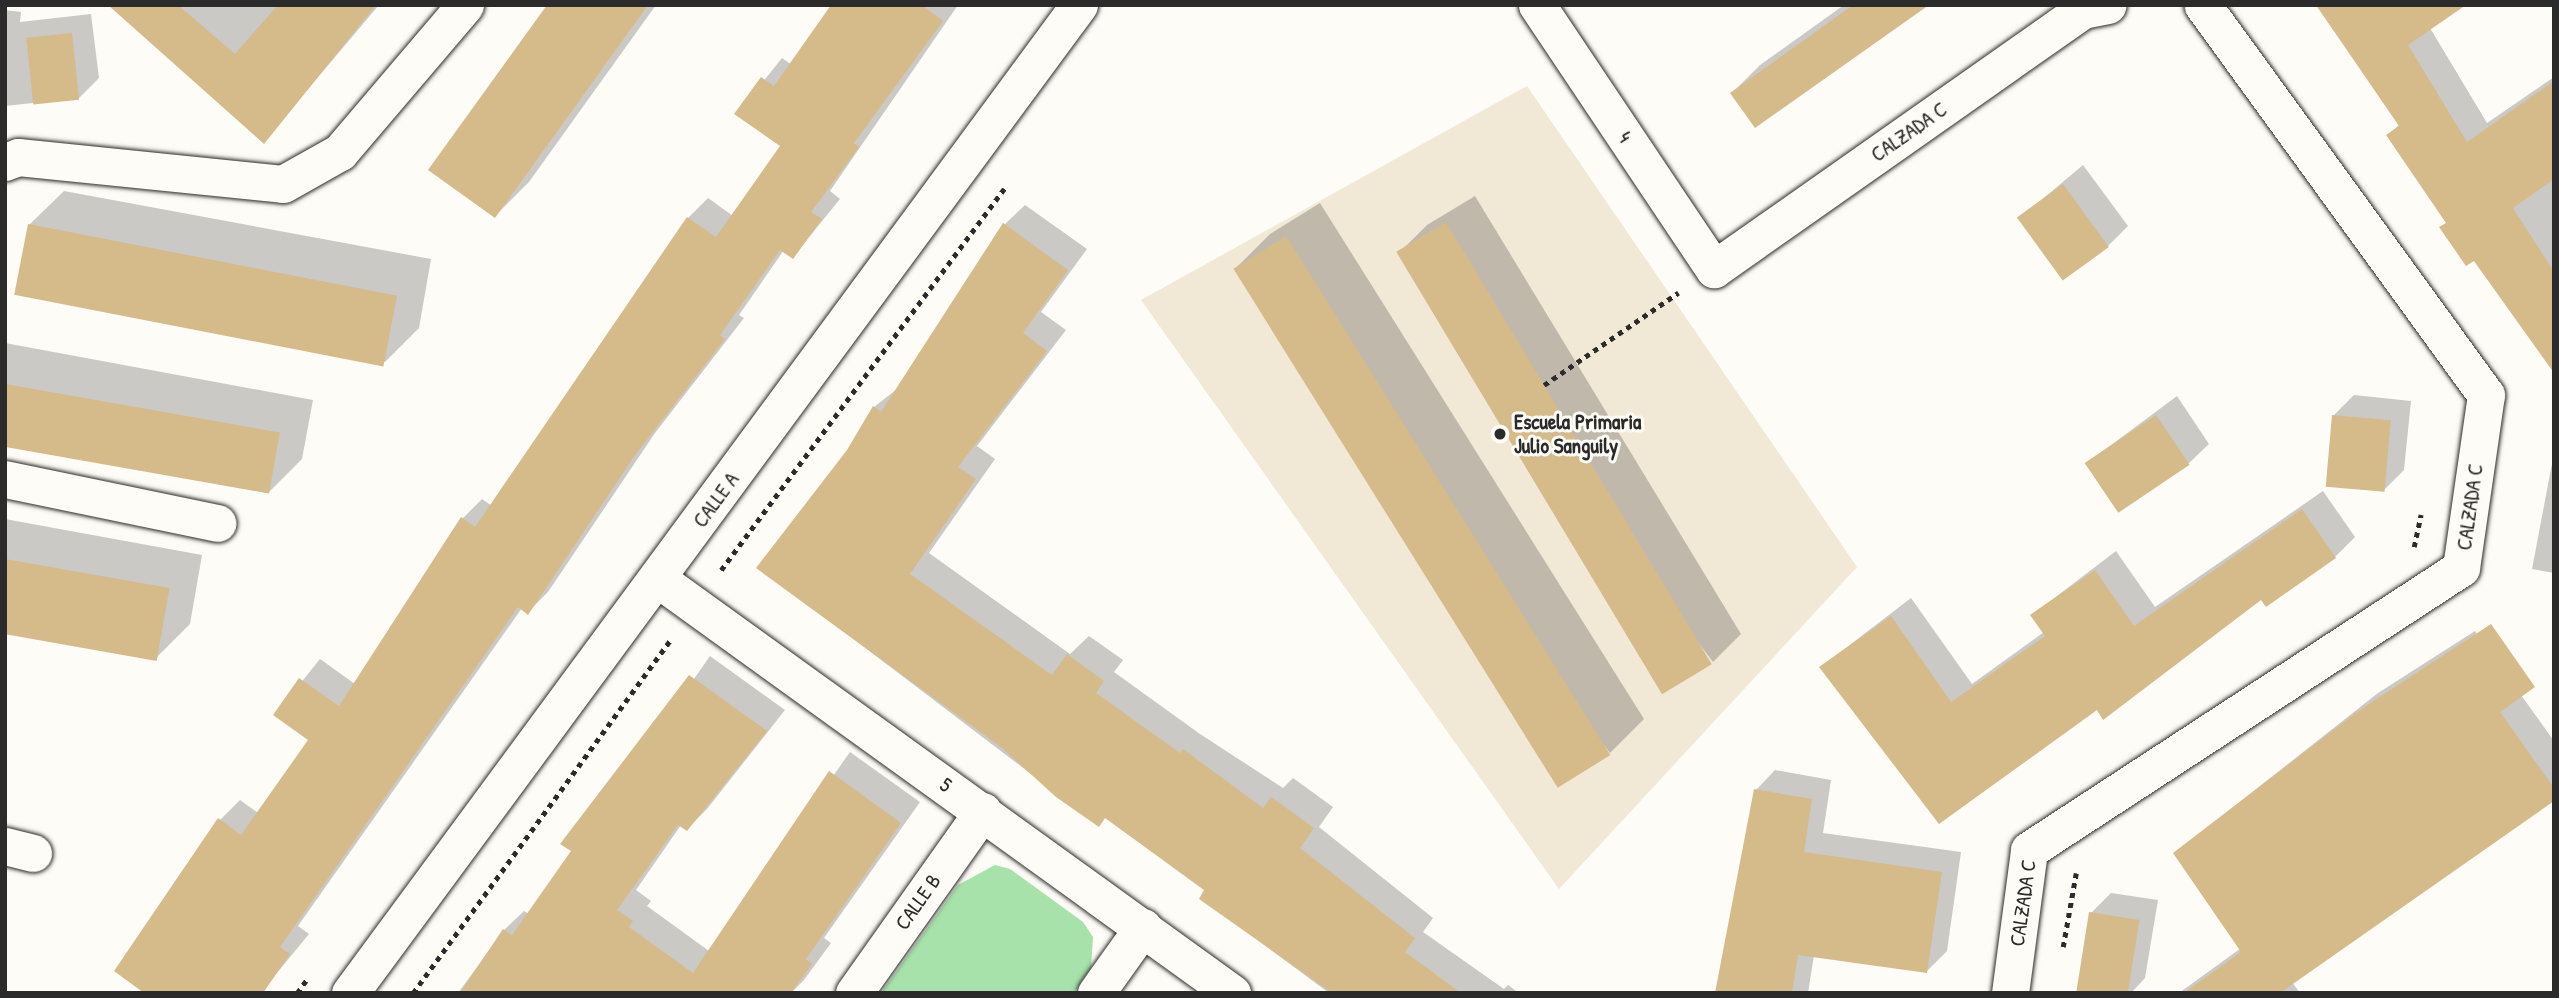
<!DOCTYPE html>
<html>
<head>
<meta charset="utf-8">
<style>
  body { margin:0 }
  #map { position:relative; width:2559px; height:998px; overflow:hidden; background:#fdfcf7; font-family:"Patrick Hand",sans-serif }
  div>[style] { position:absolute }
  .built>* { inset:0; background:#f1e8d6 }
  .green>* { inset:0; background:#a6e2a9 }
  .shadow>* { inset:0; background:#0003 }
  .building>* { inset:0; background:#d5ba8a; transform-origin:0 0 }
  .path>* { height:4.5px; margin-top:-2.25px; transform-origin:0; background:repeating-linear-gradient(90deg,#2b2b2b 0 5px,transparent 0 10px) }
  .roads { filter:drop-shadow(0 0 2px #2b2b2b) drop-shadow(0 0 2px #2b2b2b) }
  .street>* { height:37px; margin:-18.5px; padding:0 18.5px; transform-origin:18.5px; border-radius:18.5px; background:#fdfcf7 }
  .dots>* { width:19px; height:19px; translate:-50% -50%; box-sizing:border-box; border:4px solid #fdfcf7; border-radius:50% }
  span { translate:-50% -50%; white-space:nowrap; text-align:center; line-height:1.15; -webkit-text-stroke:6px #fdfcf7; paint-order:stroke }
  .street-label { font-size:21px; color:#2b2b2b }
  .poi-label { font-size:21px; color:#2b2b2b; font-weight:700 }
  .left { translate:0 -50%; text-align:left }
  .frame { position:absolute; inset:0; border:7px solid #2b2b2b; pointer-events:none }
</style>
</head>
<body>
<div id="map">
  <div class="built">
    <i style="clip-path:polygon(1527px 86px,1857px 567px,1559px 889px,1141px 300px)"></i>
  </div>
  <div class="green">
    <i style="clip-path:polygon(995px 865px,1010px 869px,1083px 922px,1093px 937px,1091px 968px,1074px 993px,881px 993px,958px 885px)"></i>
  </div>
  <div class="shadow">
    <i style="clip-path:polygon(110px 5px,379px 5px,264px 141px)"></i>
    <i style="clip-path:polygon(549px 5px,656px 5px,529px 182px,495px 216px)"></i>
    <i style="clip-path:polygon(833px 5px,958px 5px,830px 191px,840px 199px,793px 257px,784px 250px,739px 315px,744px 318px,655px 433px,548px 592px,528px 612px,522px 608px,298px 926px,309px 934px,267px 985px,220px 820px,240px 800px,258px 813px,310px 740px,275px 715px,320px 659px,355px 684px,462px 519px,482px 499px,492px 506px,688px 218px,708px 198px,733px 216px,782px 146px,737px 114px,782px 58px,792px 65px)"></i>
    <i style="clip-path:polygon(1844px 5px,1926px 5px,1732px 93px,1760px 65px)"></i>
    <i style="clip-path:polygon(2316px 5px,2463px 5px,2430px 28px,2487px 123px,2554px 77px,2554px 370px,2388px 135px,2400px 124px)"></i>
    <i style="clip-path:polygon(5px 10px,21px 12px,20px 22px,91px 14px,99px 78px,79px 98px,5px 106px)"></i>
    <i style="clip-path:polygon(2083px 165px,2128px 226px,2108px 246px,2019px 219px)"></i>
    <i style="clip-path:polygon(64px 191px,431px 259px,419px 328px,385px 362px,29px 225px)"></i>
    <i style="clip-path:polygon(1475px 196px,1741px 634px,1713px 662px,1399px 253px,1427px 225px)"></i>
    <i style="clip-path:polygon(1320px 203px,1644px 719px,1610px 753px,1235px 269px,1270px 234px)"></i>
    <i style="clip-path:polygon(1025px 205px,1087px 249px,1041px 312px,1066px 330px,977px 446px,995px 459px,929px 553px,1070px 654px,1089px 636px,1123px 660px,1114px 672px,1200px 734px,1283px 788px,1293px 778px,1333px 807px,1319px 827px,1433px 918px,1423px 932px,1504px 989px,1508px 985px,1519px 993px,1329px 993px,1201px 898px,1207px 890px,1106px 817px,1098px 825px,759px 567px,849px 451px,874px 407px,897px 389px,1005px 224px)"></i>
    <i style="clip-path:polygon(5px 343px,313px 400px,302px 459px,268px 493px,5px 444px)"></i>
    <i style="clip-path:polygon(2354px 395px,2411px 401px,2404px 470px,2384px 490px,2334px 415px)"></i>
    <i style="clip-path:polygon(2177px 396px,2209px 444px,2189px 463px,2087px 463px)"></i>
    <i style="clip-path:polygon(2554px 453px,2554px 573px,2532px 569px)"></i>
    <i style="clip-path:polygon(2323px 491px,2355px 537px,2335px 557px,2262px 597px,2104px 717px,2097px 708px,1939px 822px,1821px 667px,1911px 598px,1972px 684px,2044px 632px,2032px 615px,2116px 551px,2155px 607px)"></i>
    <i style="clip-path:polygon(5px 519px,202px 555px,190px 624px,156px 658px,5px 631px)"></i>
    <i style="clip-path:polygon(2475px 631px,2554px 741px,2554px 798px,2292px 982px,2300px 993px,2179px 993px,2241px 948px,2175px 853px,2378px 693px)"></i>
    <i style="clip-path:polygon(710px 656px,785px 710px,707px 809px,687px 829px,681px 825px,636px 890px,651px 901px,647px 906px,709px 951px,850px 752px,920px 802px,824px 938px,831px 943px,804px 980px,791px 993px,458px 993px,504px 930px,524px 911px,529px 914px)"></i>
    <i style="clip-path:polygon(1775px 770px,1831px 780px,1823px 833px,1961px 852px,1947px 951px,1927px 971px,1814px 955px,1808px 993px,1717px 993px,1756px 790px)"></i>
    <i style="clip-path:polygon(2111px 893px,2158px 900px,2145px 978px,2131px 993px,2091px 993px,2091px 913px)"></i>
  </div>
  <div class="building">
    <i style="clip-path:polygon(108px 5px,178px 5px,235px 54px,278px 5px,376px 5px,264px 144px)"></i>
    <i style="clip-path:polygon(547px 5px,648px 5px,495px 218px,428px 170px)"></i>
    <i style="clip-path:polygon(831px 5px,922px 5px,943px 21px,854px 143px,859px 147px,811px 212px,822px 219px,793px 259px,780px 250px,720px 335px,725px 339px,635px 455px,528px 615px,518px 607px,280px 947px,290px 954px,263px 993px,144px 993px,114px 971px,218px 818px,241px 835px,308px 740px,273px 715px,299px 678px,339px 706px,461px 517px,475px 527px,687px 217px,716px 237px,780px 146px,734px 114px,761px 77px,774px 86px)"></i>
    <i style="clip-path:polygon(1853px 5px,1929px 5px,1755px 128px,1730px 93px)"></i>
    <i style="clip-path:polygon(2316px 5px,2466px 5px,2408px 45px,2467px 142px,2554px 81px,2554px 179px,2513px 208px,2554px 272px,2554px 373px,2474px 261px,2466px 266px,2439px 227px,2446px 223px,2386px 135px,2399px 126px)"></i>
    <i style="left:72px;top:33px;width:67px;height:46px;rotate:84deg"></i>
    <i style="left:2063px;top:184px;width:78px;height:57px;rotate:54deg"></i>
    <i style="left:1446px;top:222px;width:516px;height:58px;rotate:59deg"></i>
    <i style="clip-path:polygon(1003px 223px,1068px 270px,1023px 333px,1047px 351px,958px 467px,976px 479px,910px 574px,1052px 675px,1067px 654px,1104px 681px,1096px 693px,1180px 753px,1183px 749px,1263px 808px,1271px 797px,1314px 828px,1300px 848px,1415px 938px,1405px 952px,1461px 993px,1332px 993px,1199px 899px,1204px 890px,1105px 818px,1099px 827px,1056px 797px,1001px 747px,756px 568px,847px 450px,873px 406px,881px 412px)"></i>
    <i style="left:28px;top:224px;width:376px;height:72px;rotate:11deg"></i>
    <i style="left:1286px;top:236px;width:612px;height:62px;rotate:58deg"></i>
    <i style="left:5px;top:384px;width:279px;height:62px;rotate:10deg"></i>
    <i style="left:2156px;top:415px;width:60px;height:86px;rotate:56deg"></i>
    <i style="left:2332px;top:415px;width:59px;height:72px;rotate:5deg"></i>
    <i style="clip-path:polygon(2302px 509px,2336px 558px,2266px 607px,2261px 600px,2103px 720px,2097px 710px,1939px 824px,1819px 667px,1891px 616px,1951px 702px,2045px 636px,2030px 615px,2095px 570px,2134px 626px)"></i>
    <i style="left:5px;top:559px;width:167px;height:74px;rotate:10deg"></i>
    <i style="clip-path:polygon(2491px 624px,2535px 687px,2500px 712px,2554px 788px,2554px 801px,2280px 993px,2184px 993px,2241px 952px,2173px 853px,2357px 712px)"></i>
    <i style="clip-path:polygon(689px 675px,767px 731px,687px 831px,678px 825px,617px 910px,633px 921px,629px 927px,693px 973px,829px 771px,901px 823px,806px 959px,812px 964px,791px 993px,460px 993px,503px 929px,512px 935px,571px 851px,560px 844px)"></i>
    <i style="clip-path:polygon(1754px 789px,1812px 799px,1804px 852px,1942px 872px,1927px 973px,1798px 955px,1792px 993px,1715px 993px)"></i>
    <i style="left:2089px;top:912px;width:51px;height:82px;rotate:9deg"></i>
  </div>
  <div class="path">
    <i style="left:1544px;top:385px;width:163px;rotate:-34.5deg"></i>
    <i style="left:2414px;top:547px;width:33px;rotate:-78deg"></i>
    <i style="left:721px;top:570px;width:475px;rotate:-53.4deg"></i>
    <i style="left:2063px;top:947px;width:75px;rotate:-80deg"></i>
    <i style="left:297px;top:993px;width:17px;rotate:-54deg"></i>
    <i style="left:413px;top:993px;width:437px;rotate:-53.9deg"></i>
  </div>
  <div class="roads">
    <div class="street">
      <i style="left:1537px;top:5px;width:318px;rotate:56.2deg"></i>
      <i style="left:1714px;top:269px;width:450px;rotate:-35.1deg"></i>
      <i style="left:2082px;top:10px;width:26px;rotate:-11deg"></i>
      <i style="left:5px;top:162px;width:14px;rotate:-21deg"></i>
      <i style="left:18px;top:157px;width:266px;rotate:5.8deg"></i>
      <i style="left:283px;top:184px;width:65px;rotate:-29.3deg"></i>
      <i style="left:340px;top:152px;width:193px;rotate:-49.6deg"></i>
      <i style="left:5px;top:479px;width:217px;rotate:11.7deg"></i>
      <i style="left:658px;top:579px;width:708px;rotate:35.8deg"></i>
      <i style="left:5px;top:846px;width:29px;rotate:14deg"></i>
      <i style="left:350px;top:993px;width:1228px;rotate:-53.58deg"></i>
      <i style="left:854px;top:993px;width:223px;rotate:-54.7deg"></i>
      <i style="left:1096px;top:993px;width:81px;rotate:-54.5deg"></i>
      <i style="left:2010px;top:993px;width:144px;rotate:-82.4deg"></i>
      <i style="left:2029px;top:850px;width:516px;rotate:-33.14deg"></i>
      <i style="left:2461px;top:568px;width:175px;rotate:-81.8deg"></i>
      <i style="left:2486px;top:395px;width:482px;rotate:-126deg"></i>
    </div>
  </div>
  <div class="dots">
    <i style="left:1500px;top:434px;background:#2b2b2b"></i>
  </div>
  <div class="street-label">
    <span style="left:1909px;top:132px;rotate:-35deg">CALZADA C</span>
    <span style="left:1625px;top:137px;rotate:56deg">4</span>
    <span style="left:716px;top:500px;rotate:-54deg">CALLE A</span>
    <span style="left:2470px;top:507px;rotate:-82deg">CALZADA C</span>
    <span style="left:946px;top:785px;rotate:36deg">5</span>
    <span style="left:918px;top:902px;rotate:-55deg">CALLE B</span>
    <span style="left:2023px;top:903px;rotate:-82deg">CALZADA C</span>
  </div>
  <div class="poi-label">
    <span class="left" style="left:1514px;top:434px">Escuela Primaria<br>Julio Sanguily</span>
  </div>
  <div class="frame"></div>
</div>
</body>
</html>
